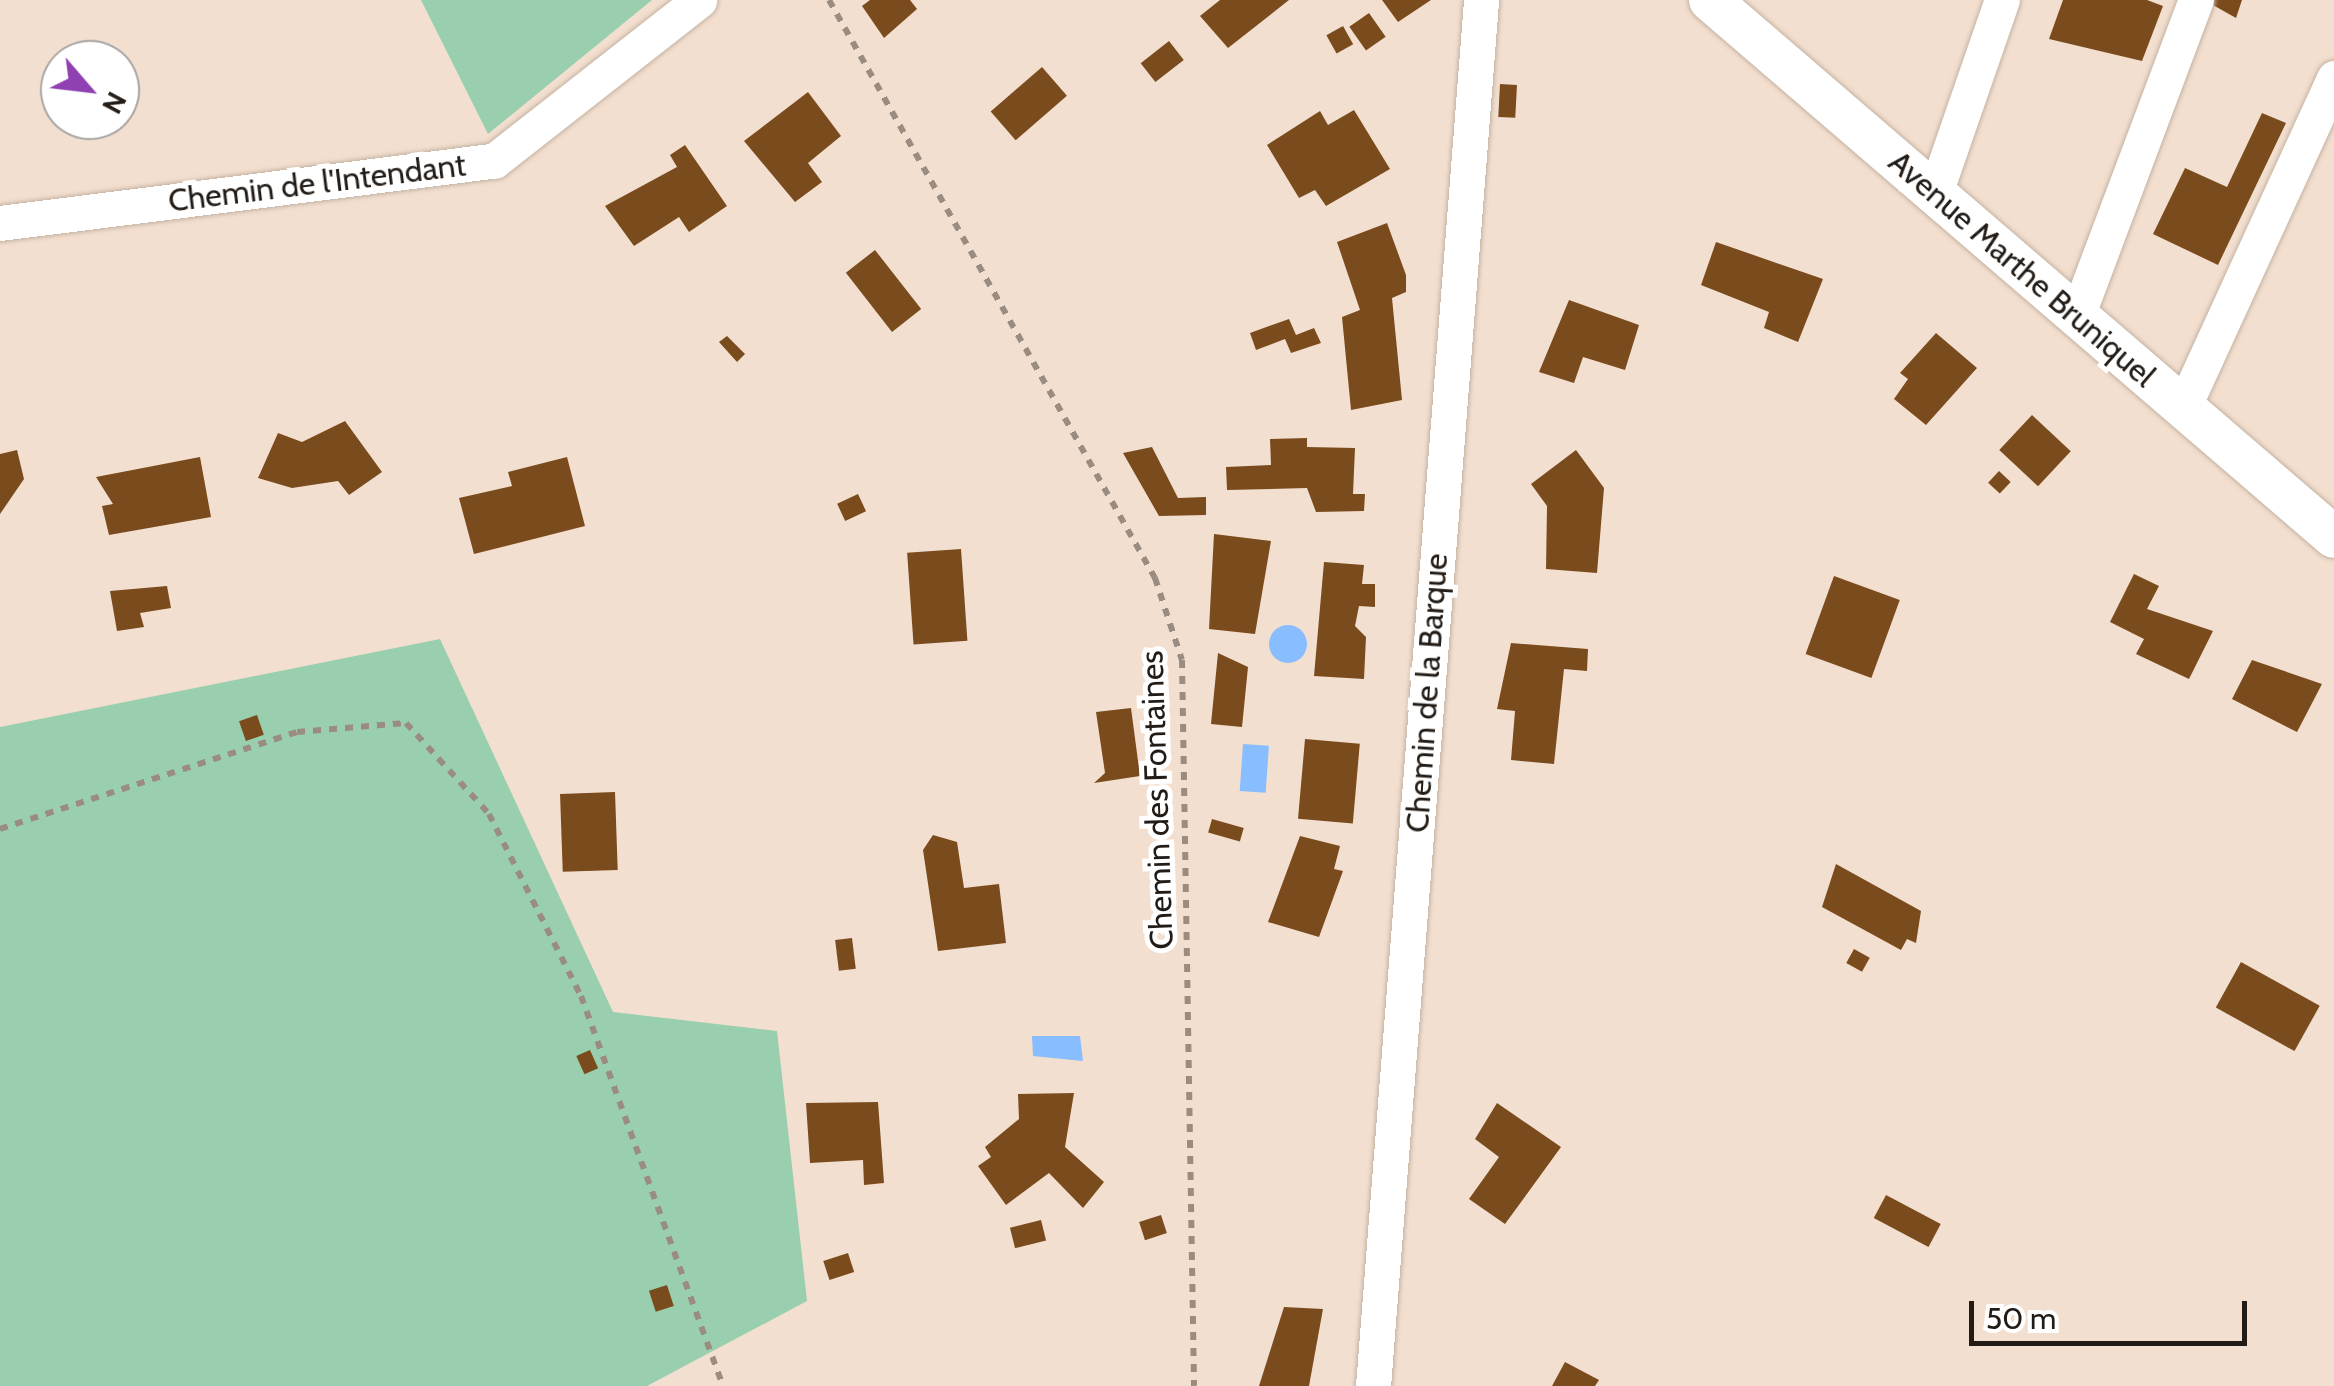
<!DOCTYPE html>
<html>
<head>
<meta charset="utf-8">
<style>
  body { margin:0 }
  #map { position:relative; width:2334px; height:1386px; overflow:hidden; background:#f3dfcf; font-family:Cabin,sans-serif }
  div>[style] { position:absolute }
  .green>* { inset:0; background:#99cfaf }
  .water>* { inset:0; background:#88bdff; transform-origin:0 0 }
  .round { border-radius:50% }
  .building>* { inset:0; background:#7a4b1d; transform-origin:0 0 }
  .path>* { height:6px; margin-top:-3px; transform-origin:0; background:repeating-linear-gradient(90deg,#9b8c81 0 8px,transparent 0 16px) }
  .roads { filter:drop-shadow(0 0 2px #c4b2a2) drop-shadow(0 0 2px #c4b2a2) }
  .minor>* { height:35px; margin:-17.5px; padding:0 17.5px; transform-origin:17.5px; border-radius:17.5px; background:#fff }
  .tertiary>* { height:42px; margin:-21px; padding:0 21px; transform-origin:21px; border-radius:21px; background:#fff }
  span { translate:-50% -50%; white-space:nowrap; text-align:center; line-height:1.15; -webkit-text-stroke:10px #fff; paint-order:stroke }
  .street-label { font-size:32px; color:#221b16 }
  .north { position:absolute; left:40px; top:40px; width:100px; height:100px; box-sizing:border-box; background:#fff; border:2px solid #a7a4a2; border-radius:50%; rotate:118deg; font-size:28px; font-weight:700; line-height:40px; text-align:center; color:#221b16 }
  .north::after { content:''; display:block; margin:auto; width:35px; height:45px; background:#9041b1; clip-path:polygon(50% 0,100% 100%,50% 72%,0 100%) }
  .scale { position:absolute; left:1969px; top:1301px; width:278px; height:45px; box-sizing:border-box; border:5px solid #221b16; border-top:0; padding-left:12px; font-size:30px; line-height:35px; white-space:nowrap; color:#221b16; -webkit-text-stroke:8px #fff; paint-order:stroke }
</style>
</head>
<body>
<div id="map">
  <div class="green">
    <i style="clip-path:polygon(421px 0,652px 0,488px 134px)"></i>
    <i style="clip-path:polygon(440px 639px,613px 1012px,777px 1031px,807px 1301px,647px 1386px,0 1386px,0 727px)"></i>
  </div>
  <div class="water">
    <i class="round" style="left:1269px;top:625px;width:38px;height:38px"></i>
    <i style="left:1243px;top:744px;width:26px;height:47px;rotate:4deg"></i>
    <i style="clip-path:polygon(1032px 1036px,1080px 1036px,1083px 1061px,1033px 1056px)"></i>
  </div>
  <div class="building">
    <i style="clip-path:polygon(870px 0,910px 0,917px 9px,884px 38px,862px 6px)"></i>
    <i style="clip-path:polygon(1220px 0,1289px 0,1228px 48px,1200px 16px)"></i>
    <i style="clip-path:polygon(1382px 0,1431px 0,1398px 22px)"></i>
    <i style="clip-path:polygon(2063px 0,2147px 0,2163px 6px,2142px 61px,2049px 39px)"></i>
    <i style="clip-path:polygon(2204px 0,2242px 0,2236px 18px)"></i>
    <i style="left:1369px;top:13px;width:29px;height:24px;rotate:55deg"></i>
    <i style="left:1343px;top:26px;width:21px;height:19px;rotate:61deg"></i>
    <i style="left:1169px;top:41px;width:24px;height:36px;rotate:52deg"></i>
    <i style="left:1042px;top:67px;width:38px;height:68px;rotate:49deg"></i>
    <i style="left:1500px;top:84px;width:17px;height:33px;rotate:3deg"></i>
    <i style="clip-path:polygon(808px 92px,841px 136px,808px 163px,822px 182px,795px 202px,744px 141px)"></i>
    <i style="clip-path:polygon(1354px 110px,1390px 169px,1326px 206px,1315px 190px,1299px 198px,1267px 145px,1320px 111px,1328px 125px)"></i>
    <i style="clip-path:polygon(2262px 113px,2286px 123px,2218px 265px,2153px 234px,2185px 168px,2227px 187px)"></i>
    <i style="clip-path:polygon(685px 145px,727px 206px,689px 232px,679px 217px,634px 246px,605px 206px,677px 167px,670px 155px)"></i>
    <i style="clip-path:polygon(1387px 223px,1406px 275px,1406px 292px,1392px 298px,1402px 400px,1351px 410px,1342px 317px,1360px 310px,1337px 242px)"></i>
    <i style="clip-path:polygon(1716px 242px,1823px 279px,1798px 342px,1764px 328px,1769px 312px,1701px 285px)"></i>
    <i style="left:875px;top:250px;width:75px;height:37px;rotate:52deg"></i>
    <i style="clip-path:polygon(1569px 300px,1639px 325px,1625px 370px,1583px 357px,1574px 383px,1539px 372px)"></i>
    <i style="clip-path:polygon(1289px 319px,1296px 335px,1314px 328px,1321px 343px,1291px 353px,1285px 339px,1256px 350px,1250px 333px)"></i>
    <i style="clip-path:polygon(1936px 333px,1977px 368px,1926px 425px,1894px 399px,1908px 379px,1900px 373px)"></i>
    <i style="clip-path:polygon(727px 336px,745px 354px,737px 362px,719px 342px)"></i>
    <i style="left:2032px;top:415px;width:53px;height:48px;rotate:43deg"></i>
    <i style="clip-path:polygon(345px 421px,382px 472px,349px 495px,338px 481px,292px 488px,258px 478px,278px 433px,302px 442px)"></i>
    <i style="clip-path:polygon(1307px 438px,1307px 447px,1355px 448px,1353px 494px,1365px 494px,1364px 511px,1316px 512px,1307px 488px,1227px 490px,1226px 467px,1271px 465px,1270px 439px)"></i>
    <i style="clip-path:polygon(1152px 447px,1178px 498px,1206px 497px,1206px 515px,1159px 516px,1123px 453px)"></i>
    <i style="clip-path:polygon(17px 450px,24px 479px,0 514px,0 454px)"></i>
    <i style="clip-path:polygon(1576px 450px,1604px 488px,1597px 573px,1546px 569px,1547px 506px,1531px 484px)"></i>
    <i style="clip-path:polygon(200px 457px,211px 517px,109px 535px,102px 506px,113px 504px,96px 477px)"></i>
    <i style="clip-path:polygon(567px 457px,585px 526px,474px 554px,459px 498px,512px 486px,508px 472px)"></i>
    <i style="left:1999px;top:471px;width:16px;height:16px;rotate:43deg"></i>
    <i style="left:858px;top:494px;width:19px;height:23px;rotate:65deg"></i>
    <i style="clip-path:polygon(1214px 534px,1271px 541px,1255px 634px,1209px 629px)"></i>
    <i style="left:961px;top:549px;width:92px;height:54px;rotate:86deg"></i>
    <i style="clip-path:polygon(1324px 562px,1364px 565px,1362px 584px,1375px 584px,1375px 607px,1359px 606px,1355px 626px,1366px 637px,1364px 679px,1314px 676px)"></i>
    <i style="clip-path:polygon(2134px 574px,2159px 586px,2147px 609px,2213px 631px,2189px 679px,2136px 654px,2144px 639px,2110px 622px)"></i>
    <i style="left:1834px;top:576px;width:70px;height:83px;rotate:20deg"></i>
    <i style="clip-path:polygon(167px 586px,171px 608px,140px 613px,144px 627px,117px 631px,110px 591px)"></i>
    <i style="clip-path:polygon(1511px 643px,1588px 649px,1587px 671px,1564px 669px,1554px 764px,1511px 760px,1515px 711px,1497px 709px)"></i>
    <i style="clip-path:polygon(1218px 653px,1248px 667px,1242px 727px,1211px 724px)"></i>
    <i style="clip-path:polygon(2252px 660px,2322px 684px,2297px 732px,2232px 699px)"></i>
    <i style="clip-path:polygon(1131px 708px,1140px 776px,1094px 783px,1105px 773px,1096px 712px)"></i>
    <i style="left:257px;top:715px;width:21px;height:19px;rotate:71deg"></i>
    <i style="left:1305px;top:739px;width:55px;height:80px;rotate:5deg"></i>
    <i style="left:615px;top:792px;width:78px;height:55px;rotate:88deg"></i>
    <i style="left:1212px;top:819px;width:33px;height:14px;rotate:16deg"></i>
    <i style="clip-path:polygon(933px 835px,957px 842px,964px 888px,999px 884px,1006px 943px,938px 951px,923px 850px)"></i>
    <i style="clip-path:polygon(1300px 836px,1340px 846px,1334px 869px,1343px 871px,1319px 937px,1268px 922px)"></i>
    <i style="clip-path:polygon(1836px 864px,1921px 911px,1916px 943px,1907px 939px,1901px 950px,1822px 907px)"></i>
    <i style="left:852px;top:938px;width:31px;height:17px;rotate:83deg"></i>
    <i style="left:1854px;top:949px;width:18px;height:16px;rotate:29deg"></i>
    <i style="left:2241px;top:962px;width:90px;height:52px;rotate:29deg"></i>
    <i style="left:590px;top:1050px;width:20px;height:15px;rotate:66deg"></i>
    <i style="clip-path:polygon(1074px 1093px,1065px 1147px,1104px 1182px,1083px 1208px,1049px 1173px,1006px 1205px,978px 1166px,991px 1157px,985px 1147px,1019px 1119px,1018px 1094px)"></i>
    <i style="clip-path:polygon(878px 1102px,884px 1183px,864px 1185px,863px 1160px,810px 1163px,806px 1103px)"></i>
    <i style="clip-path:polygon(1497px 1103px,1561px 1147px,1505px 1224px,1469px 1199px,1499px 1157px,1475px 1139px)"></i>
    <i style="left:1886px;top:1195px;width:62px;height:26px;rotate:28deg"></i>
    <i style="left:1161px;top:1215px;width:19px;height:23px;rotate:72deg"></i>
    <i style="left:1041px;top:1220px;width:21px;height:32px;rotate:76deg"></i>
    <i style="left:848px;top:1253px;width:20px;height:26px;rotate:72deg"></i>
    <i style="left:667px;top:1285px;width:22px;height:19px;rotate:72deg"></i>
    <i style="clip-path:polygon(1284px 1307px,1323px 1309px,1309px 1386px,1259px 1386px)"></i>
    <i style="clip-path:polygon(1565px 1362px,1599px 1380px,1595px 1386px,1552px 1386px)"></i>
  </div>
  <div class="path">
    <i style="left:829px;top:0;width:664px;rotate:60.58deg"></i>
    <i style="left:1155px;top:578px;width:86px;rotate:71.8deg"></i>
    <i style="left:1182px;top:660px;width:726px;rotate:89.05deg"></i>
    <i style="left:0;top:829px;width:312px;rotate:-18.1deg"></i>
    <i style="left:297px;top:732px;width:109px;rotate:-4.7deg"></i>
    <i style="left:406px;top:723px;width:123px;rotate:47.6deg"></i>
    <i style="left:489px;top:814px;width:204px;rotate:63.2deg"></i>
    <i style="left:581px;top:996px;width:415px;rotate:70deg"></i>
  </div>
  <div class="roads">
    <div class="minor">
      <i style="left:1935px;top:193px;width:204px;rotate:-70.9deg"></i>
      <i style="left:0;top:223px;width:498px;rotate:-7.2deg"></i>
      <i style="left:494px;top:161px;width:261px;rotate:-38.1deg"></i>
      <i style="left:2077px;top:316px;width:338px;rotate:-69.4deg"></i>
      <i style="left:2183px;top:408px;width:363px;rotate:-65.4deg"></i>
      <i style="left:1373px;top:1386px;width:1390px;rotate:-85.54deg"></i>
    </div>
    <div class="tertiary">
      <i style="left:1710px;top:0;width:823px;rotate:40.71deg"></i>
    </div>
  </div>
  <div class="street-label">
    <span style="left:317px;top:183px;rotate:-7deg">Chemin de l'Intendant</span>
    <span style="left:2022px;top:269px;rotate:41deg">Avenue Marthe Bruniquel</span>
    <span style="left:1427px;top:693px;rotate:-86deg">Chemin de la Barque</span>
    <span style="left:1157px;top:800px;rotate:-92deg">Chemin des Fontaines</span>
  </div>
  <div class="north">N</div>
  <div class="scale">50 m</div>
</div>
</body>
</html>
